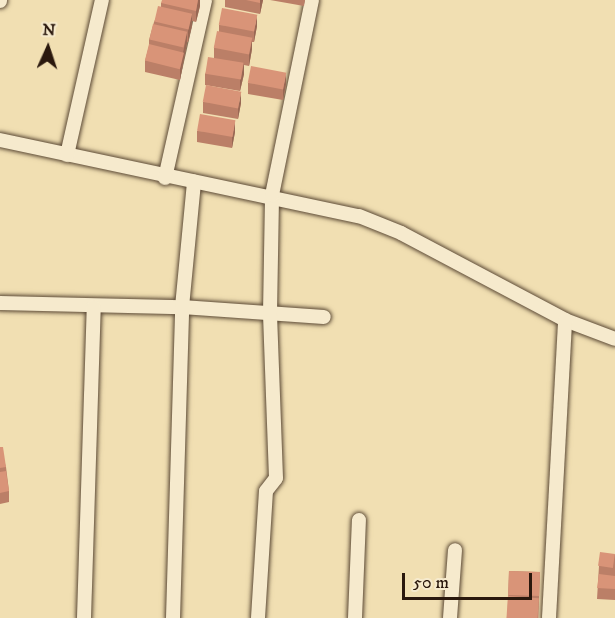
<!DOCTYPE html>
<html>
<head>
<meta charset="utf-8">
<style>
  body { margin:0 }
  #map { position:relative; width:615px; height:618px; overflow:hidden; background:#f1dfb2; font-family:"IM FELL DW Pica",serif }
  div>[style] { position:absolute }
  .roads { filter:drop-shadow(0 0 2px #5c4a36) drop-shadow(0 0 2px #5c4a36) }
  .street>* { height:14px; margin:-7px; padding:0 7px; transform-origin:7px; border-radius:7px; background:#f6eacd }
  .wall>* { inset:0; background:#bb7f67; transform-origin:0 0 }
  .shaded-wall>* { inset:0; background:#986854 }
  .building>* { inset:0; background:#d99478; transform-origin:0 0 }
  span { translate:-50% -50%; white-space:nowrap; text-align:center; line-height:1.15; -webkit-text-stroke:5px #f6eacd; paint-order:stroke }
  .north { position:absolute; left:18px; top:18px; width:60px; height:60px; -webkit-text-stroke:4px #f6eacd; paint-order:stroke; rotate:3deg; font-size:16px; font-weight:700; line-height:24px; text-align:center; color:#2a180d }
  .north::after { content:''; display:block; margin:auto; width:21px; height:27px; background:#2a180d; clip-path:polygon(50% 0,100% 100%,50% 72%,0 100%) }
  .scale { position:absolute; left:402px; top:573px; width:130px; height:27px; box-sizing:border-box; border:3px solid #2a180d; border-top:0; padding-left:8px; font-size:18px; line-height:21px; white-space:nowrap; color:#2a180d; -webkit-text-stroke:4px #f6eacd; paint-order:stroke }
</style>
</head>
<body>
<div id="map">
  <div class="roads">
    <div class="street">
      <i style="left:0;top:1px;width:1px;rotate:-90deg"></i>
      <i style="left:0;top:140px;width:367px;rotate:12deg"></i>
      <i style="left:359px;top:216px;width:45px;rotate:22deg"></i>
      <i style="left:401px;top:233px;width:186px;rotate:27.9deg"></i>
      <i style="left:565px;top:320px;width:53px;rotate:20.8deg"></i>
      <i style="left:67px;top:155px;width:159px;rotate:-77.3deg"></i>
      <i style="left:165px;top:178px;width:182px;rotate:-77.3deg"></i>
      <i style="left:0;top:303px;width:182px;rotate:1.3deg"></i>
      <i style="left:182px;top:307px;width:142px;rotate:4deg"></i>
      <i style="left:84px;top:618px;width:311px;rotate:-88.2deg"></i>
      <i style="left:173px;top:618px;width:311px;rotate:-88.3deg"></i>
      <i style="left:182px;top:307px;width:126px;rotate:-84.5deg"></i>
      <i style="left:258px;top:618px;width:127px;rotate:-86.4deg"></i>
      <i style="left:266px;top:491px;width:16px;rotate:-52deg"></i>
      <i style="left:276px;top:478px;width:165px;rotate:-92.1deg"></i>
      <i style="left:270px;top:313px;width:118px;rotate:-89deg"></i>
      <i style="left:272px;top:195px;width:199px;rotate:-78.4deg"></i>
      <i style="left:355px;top:618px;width:98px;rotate:-87.7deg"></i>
      <i style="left:450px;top:618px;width:68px;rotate:-85.8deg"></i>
      <i style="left:549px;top:618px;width:298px;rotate:-86.9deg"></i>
    </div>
  </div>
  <div class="wall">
    <i style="clip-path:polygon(200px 0,200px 6px,196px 22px,192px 21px,192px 25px,188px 42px,187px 42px,180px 80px,145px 72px,145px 61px,149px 46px,149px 40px,154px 22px,161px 7px,161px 3px)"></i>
    <i style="clip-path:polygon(225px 0,263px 0,260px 14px,225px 7px)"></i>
    <i style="clip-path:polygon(270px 0,305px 0,304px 6px)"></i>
    <i style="clip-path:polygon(219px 25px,257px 26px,254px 42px,252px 42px,252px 49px,249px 66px,244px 65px,244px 74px,240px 91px,205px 85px,205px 74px,214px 58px,214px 48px,219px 32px)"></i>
    <i style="clip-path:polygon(248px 83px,286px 84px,283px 100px,248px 94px)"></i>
    <i style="clip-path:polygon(203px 102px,241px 103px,238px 119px,203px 113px)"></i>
    <i style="clip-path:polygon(197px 131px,235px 132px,232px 148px,197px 142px)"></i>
    <i style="clip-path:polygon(0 447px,6px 467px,9px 491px,9px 502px,0 504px)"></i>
    <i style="clip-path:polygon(615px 554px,615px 600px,597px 599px,599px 566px)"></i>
    <i style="left:509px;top:571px;width:31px;height:47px;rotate:2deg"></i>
  </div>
  <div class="shaded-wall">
    <i style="clip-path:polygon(198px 0,200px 0,200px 6px,196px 22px,196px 11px)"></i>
    <i style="clip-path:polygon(260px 0,263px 0,260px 14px)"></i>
    <i style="clip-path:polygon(192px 14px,192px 25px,188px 42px,188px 31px)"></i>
    <i style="clip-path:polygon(257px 15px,257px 26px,254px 42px,254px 31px)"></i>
    <i style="clip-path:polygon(187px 32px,187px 43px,180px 80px,180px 69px)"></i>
    <i style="clip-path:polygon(252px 38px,252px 49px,249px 66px,249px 54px)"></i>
    <i style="clip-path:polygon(244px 63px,244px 74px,240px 91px,240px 80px)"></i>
    <i style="clip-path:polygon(286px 73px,286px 84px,283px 100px,283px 89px)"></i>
    <i style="clip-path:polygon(241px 92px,241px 103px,238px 119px,238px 108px)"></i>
    <i style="clip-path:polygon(235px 120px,235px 132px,232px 148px,232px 137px)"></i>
  </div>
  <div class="building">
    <i style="clip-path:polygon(162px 0,198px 0,196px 11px,161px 3px)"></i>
    <i style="clip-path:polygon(246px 0,260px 0,260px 3px)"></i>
    <i style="left:158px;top:6px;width:35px;height:16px;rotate:13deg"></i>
    <i style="left:222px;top:8px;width:36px;height:17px;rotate:11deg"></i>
    <i style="left:153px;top:24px;width:35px;height:16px;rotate:13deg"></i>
    <i style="left:217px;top:31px;width:36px;height:17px;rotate:11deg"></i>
    <i style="left:149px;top:44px;width:36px;height:17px;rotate:14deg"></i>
    <i style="left:208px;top:57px;width:36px;height:17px;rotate:9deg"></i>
    <i style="left:251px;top:66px;width:36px;height:17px;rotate:11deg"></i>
    <i style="left:206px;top:85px;width:36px;height:17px;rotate:11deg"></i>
    <i style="left:200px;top:114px;width:36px;height:17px;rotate:10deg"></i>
    <i style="clip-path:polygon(0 447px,3px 447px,6px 467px,0 468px)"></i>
    <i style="clip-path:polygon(6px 471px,9px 491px,0 493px,0 472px)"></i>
    <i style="left:600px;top:552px;width:15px;height:14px;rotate:8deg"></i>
    <i style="left:509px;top:571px;width:31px;height:24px;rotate:2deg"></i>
    <i style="clip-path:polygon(599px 574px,615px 576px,615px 589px,597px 588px)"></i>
    <i style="left:508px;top:596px;width:31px;height:22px;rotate:4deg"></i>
  </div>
  <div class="north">N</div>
  <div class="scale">50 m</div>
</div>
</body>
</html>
